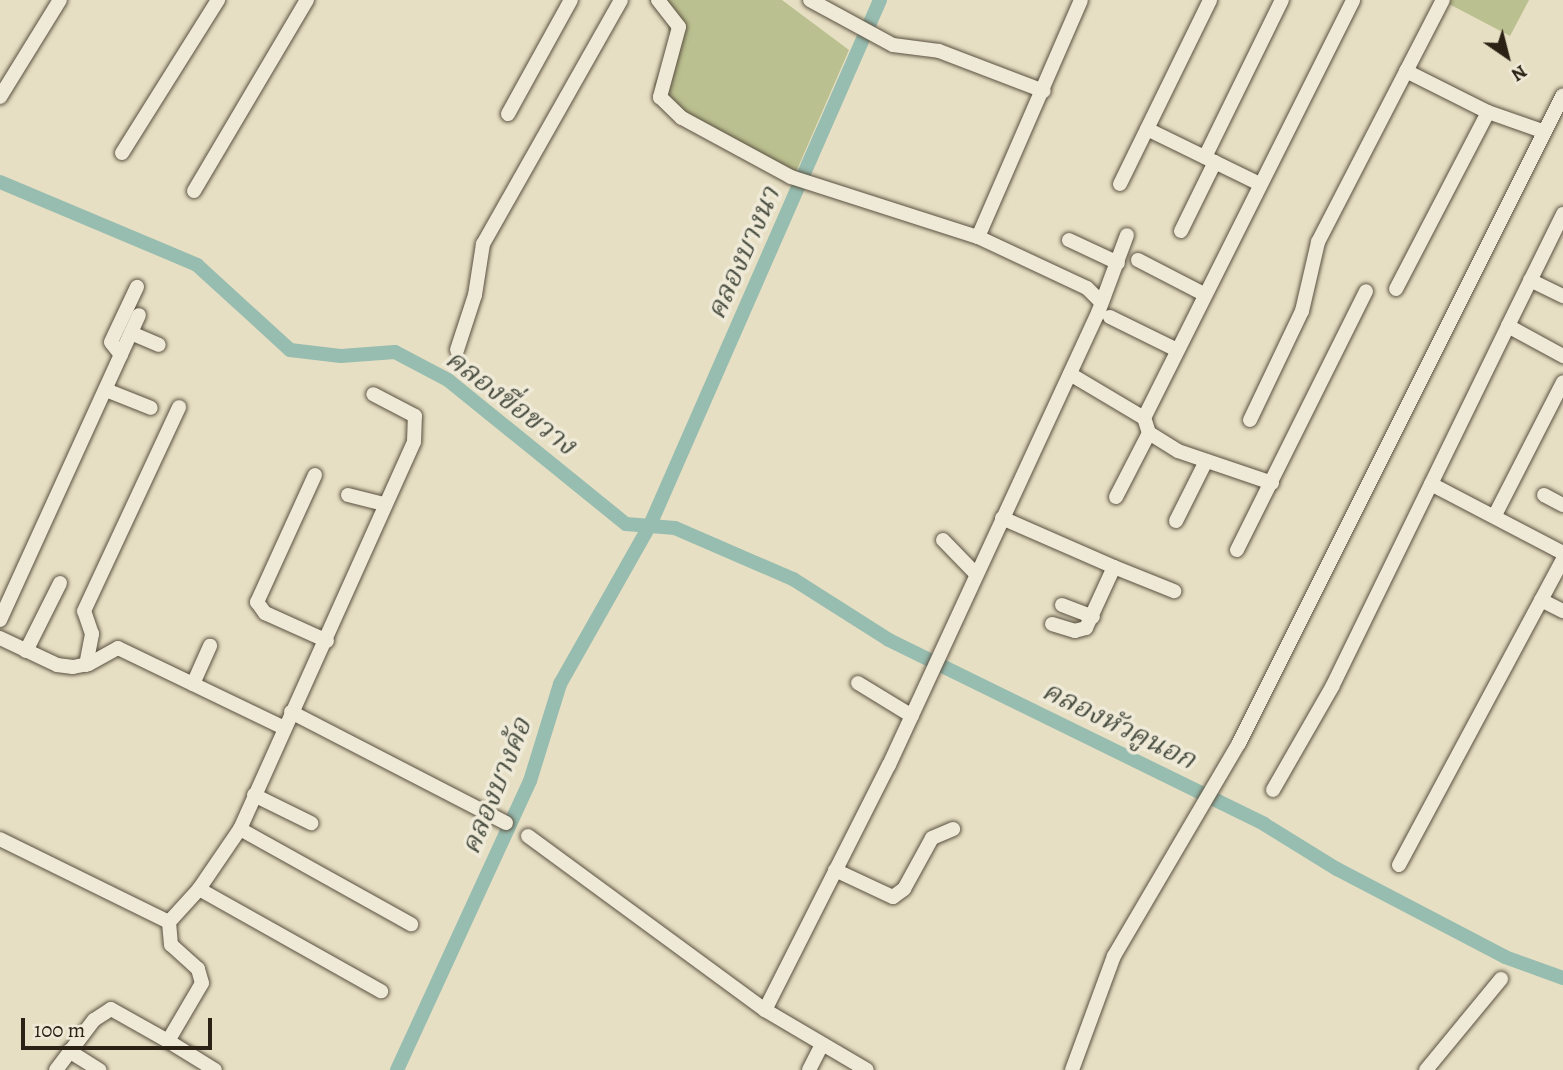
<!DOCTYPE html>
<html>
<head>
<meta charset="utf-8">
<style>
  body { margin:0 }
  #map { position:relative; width:1563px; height:1070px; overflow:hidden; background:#e7dfc3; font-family:Alegreya,"Noto Serif Thai",serif }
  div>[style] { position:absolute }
  .green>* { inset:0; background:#bbc090 }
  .canal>* { height:14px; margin:-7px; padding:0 7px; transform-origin:7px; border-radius:7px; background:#97bdb0 }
  .roads { filter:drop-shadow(0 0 2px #5a5040) drop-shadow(0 0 2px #5a5040) }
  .street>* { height:14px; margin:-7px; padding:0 7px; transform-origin:7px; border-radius:7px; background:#efead8 }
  span { translate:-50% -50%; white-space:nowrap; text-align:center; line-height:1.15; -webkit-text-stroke:7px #efead8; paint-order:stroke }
  .water-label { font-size:28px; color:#4b5043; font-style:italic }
  .north { position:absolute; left:1472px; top:21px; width:70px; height:70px; -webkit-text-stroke:5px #efead8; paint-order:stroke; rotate:145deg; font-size:19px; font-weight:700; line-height:28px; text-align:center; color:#2b2114 }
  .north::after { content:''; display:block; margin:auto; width:24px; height:32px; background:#2b2114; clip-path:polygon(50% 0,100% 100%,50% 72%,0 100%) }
  .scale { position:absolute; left:21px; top:1018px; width:191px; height:32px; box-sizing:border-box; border:4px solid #2b2114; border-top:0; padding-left:9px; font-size:21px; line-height:24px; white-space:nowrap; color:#2b2114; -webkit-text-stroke:5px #efead8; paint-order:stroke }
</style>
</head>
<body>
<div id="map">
  <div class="green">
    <i style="clip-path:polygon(649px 0,782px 0,849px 50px,793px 179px,664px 111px,655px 99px,654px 84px,671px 46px,667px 22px)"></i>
    <i style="clip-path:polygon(1451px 0,1529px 0,1510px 36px,1449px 4px)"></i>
  </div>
  <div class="canal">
    <i style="left:0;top:182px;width:214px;rotate:22.8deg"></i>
    <i style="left:197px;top:265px;width:126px;rotate:42.4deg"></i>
    <i style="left:290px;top:350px;width:51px;rotate:6.7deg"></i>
    <i style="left:341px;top:356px;width:54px;rotate:-4.2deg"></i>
    <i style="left:395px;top:352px;width:60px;rotate:27.8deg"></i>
    <i style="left:448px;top:380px;width:229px;rotate:39deg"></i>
    <i style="left:626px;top:524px;width:49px;rotate:4.7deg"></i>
    <i style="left:675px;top:528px;width:129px;rotate:23.4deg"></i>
    <i style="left:793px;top:579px;width:114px;rotate:32.4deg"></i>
    <i style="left:889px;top:640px;width:418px;rotate:26.1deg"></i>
    <i style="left:1264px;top:824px;width:86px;rotate:31.7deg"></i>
    <i style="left:1337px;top:869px;width:190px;rotate:27.6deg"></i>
    <i style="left:1505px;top:957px;width:62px;rotate:19.9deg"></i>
    <i style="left:397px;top:1070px;width:318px;rotate:-65.3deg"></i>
    <i style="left:530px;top:781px;width:102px;rotate:-72.8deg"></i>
    <i style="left:560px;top:684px;width:183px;rotate:-60.5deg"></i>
    <i style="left:650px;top:525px;width:573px;rotate:-66.34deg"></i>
  </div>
  <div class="roads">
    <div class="street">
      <i style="left:658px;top:0;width:34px;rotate:52deg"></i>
      <i style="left:679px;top:27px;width:73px;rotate:105.2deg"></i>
      <i style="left:660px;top:97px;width:30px;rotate:44deg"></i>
      <i style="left:682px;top:118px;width:124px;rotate:28.4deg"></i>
      <i style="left:791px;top:177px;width:196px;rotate:17.8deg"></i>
      <i style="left:978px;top:237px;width:120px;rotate:25.1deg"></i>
      <i style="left:1087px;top:288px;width:17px;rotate:45deg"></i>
      <i style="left:810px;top:0;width:94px;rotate:28.5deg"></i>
      <i style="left:893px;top:45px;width:46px;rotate:7.4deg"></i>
      <i style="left:939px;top:51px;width:112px;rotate:20.9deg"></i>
      <i style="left:1406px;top:71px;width:92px;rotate:26.6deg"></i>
      <i style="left:1488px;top:112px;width:60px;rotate:19.3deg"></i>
      <i style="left:0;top:97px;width:114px;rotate:-58.3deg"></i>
      <i style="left:508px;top:114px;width:130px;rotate:-61.1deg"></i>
      <i style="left:1147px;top:129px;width:126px;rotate:26deg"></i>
      <i style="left:122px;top:153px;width:181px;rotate:-57.9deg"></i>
      <i style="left:1205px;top:157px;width:175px;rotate:-63.9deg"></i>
      <i style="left:1120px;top:184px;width:205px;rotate:-63.9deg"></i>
      <i style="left:194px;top:191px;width:222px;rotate:-59.4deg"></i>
      <i style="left:1563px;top:214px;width:125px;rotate:116.2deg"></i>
      <i style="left:1508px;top:326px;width:63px;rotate:28.6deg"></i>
      <i style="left:1181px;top:231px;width:77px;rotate:-63.8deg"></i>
      <i style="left:978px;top:237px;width:258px;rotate:-66.5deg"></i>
      <i style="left:1069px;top:240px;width:54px;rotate:25.1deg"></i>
      <i style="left:1138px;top:260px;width:74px;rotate:27.3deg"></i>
      <i style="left:1530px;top:280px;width:37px;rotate:26deg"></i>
      <i style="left:1396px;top:289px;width:199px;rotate:-62.5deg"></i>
      <i style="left:1110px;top:317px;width:75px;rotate:26.2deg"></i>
      <i style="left:131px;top:333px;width:30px;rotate:23deg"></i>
      <i style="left:457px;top:350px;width:58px;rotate:-71.9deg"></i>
      <i style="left:475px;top:295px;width:52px;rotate:-81.1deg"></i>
      <i style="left:483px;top:244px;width:280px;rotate:-60.5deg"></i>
      <i style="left:121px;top:355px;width:16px;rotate:-128deg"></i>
      <i style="left:111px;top:342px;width:61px;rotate:-64.7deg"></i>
      <i style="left:1070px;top:374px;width:86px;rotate:30.7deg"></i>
      <i style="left:106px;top:390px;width:48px;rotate:21.8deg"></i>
      <i style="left:1250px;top:420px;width:121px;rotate:-64.5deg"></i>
      <i style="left:1302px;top:311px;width:71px;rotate:-76.9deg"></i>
      <i style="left:1318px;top:242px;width:272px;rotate:-62.7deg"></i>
      <i style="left:315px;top:475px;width:140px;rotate:114.5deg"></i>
      <i style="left:257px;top:602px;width:14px;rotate:54deg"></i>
      <i style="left:265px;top:613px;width:68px;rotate:24.3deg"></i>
      <i style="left:1272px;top:483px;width:99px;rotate:-161.2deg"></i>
      <i style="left:1178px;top:451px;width:34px;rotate:-148deg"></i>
      <i style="left:1149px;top:433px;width:16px;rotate:-108deg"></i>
      <i style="left:1144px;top:418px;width:467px;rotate:-63.4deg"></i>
      <i style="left:1431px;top:484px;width:149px;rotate:27.6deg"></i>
      <i style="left:348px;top:495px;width:38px;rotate:14deg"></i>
      <i style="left:1544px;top:495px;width:21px;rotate:28deg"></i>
      <i style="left:1116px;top:497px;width:72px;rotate:-62.7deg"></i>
      <i style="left:1495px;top:515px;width:149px;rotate:-62.9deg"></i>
      <i style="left:1002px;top:518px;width:122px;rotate:23.6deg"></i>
      <i style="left:1114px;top:567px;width:67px;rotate:114.7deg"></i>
      <i style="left:1086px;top:628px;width:11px;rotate:165deg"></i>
      <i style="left:1075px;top:631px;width:24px;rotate:-163deg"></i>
      <i style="left:1176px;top:521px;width:67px;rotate:-63.4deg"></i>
      <i style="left:943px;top:540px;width:47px;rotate:45.9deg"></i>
      <i style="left:1237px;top:550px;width:289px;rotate:-63.5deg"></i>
      <i style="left:1114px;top:567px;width:65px;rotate:21.8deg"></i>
      <i style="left:1541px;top:600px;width:25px;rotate:27deg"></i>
      <i style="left:1062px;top:605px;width:33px;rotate:21deg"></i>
      <i style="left:0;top:620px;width:335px;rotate:-65.5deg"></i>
      <i style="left:0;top:638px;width:63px;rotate:25.3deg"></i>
      <i style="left:57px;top:665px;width:16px;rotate:7deg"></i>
      <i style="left:73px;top:667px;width:16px;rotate:-11deg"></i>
      <i style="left:89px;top:664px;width:33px;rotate:-29deg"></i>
      <i style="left:118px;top:648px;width:182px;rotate:25.7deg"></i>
      <i style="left:26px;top:651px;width:76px;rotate:-63.4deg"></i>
      <i style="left:86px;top:665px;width:32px;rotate:-79deg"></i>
      <i style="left:92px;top:634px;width:24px;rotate:-109deg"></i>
      <i style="left:84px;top:611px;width:225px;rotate:-65deg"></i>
      <i style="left:858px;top:683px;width:63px;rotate:31.4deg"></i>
      <i style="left:193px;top:684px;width:42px;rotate:-65.9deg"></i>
      <i style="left:291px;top:712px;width:242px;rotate:27.3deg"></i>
      <i style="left:1273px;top:790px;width:119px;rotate:-60.2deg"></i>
      <i style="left:1332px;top:687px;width:402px;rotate:-64deg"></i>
      <i style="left:254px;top:795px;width:64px;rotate:26.2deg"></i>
      <i style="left:240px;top:829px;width:196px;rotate:29.1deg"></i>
      <i style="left:528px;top:836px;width:294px;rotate:36.3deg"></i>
      <i style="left:765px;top:1010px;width:118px;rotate:30.5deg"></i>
      <i style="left:0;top:839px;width:188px;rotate:26.2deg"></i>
      <i style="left:1399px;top:865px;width:347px;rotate:-61.8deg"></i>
      <i style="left:835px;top:870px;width:64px;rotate:25deg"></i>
      <i style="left:893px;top:897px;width:14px;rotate:-36deg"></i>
      <i style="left:904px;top:889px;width:58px;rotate:-61.2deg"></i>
      <i style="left:932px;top:838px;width:23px;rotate:-23deg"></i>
      <i style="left:199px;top:889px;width:209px;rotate:29.3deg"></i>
      <i style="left:765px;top:1010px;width:275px;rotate:-63.2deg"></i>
      <i style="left:889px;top:765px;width:498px;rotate:-65.2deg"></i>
      <i style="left:1098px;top:313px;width:83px;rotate:-69.6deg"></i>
      <i style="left:168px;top:1041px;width:55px;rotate:31.7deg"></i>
      <i style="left:69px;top:1051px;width:36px;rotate:32deg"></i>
      <i style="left:56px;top:1070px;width:63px;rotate:-52.8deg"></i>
      <i style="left:94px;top:1020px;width:20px;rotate:-33deg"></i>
      <i style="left:111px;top:1009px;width:65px;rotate:29.3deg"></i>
      <i style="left:168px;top:1041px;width:67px;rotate:-59.6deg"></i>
      <i style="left:202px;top:983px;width:15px;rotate:-106deg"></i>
      <i style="left:198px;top:969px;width:36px;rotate:-138deg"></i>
      <i style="left:171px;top:945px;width:23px;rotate:-95deg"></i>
      <i style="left:169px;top:922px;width:45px;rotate:-47.7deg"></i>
      <i style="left:199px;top:889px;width:73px;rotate:-55.7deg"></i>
      <i style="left:240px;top:829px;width:424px;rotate:-65.8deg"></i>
      <i style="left:414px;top:442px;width:26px;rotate:-88deg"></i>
      <i style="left:415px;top:416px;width:47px;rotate:-152.4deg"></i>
      <i style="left:809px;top:1070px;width:28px;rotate:-63deg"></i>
      <i style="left:1072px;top:1070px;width:121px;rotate:-69.8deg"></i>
      <i style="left:1114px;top:956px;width:247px;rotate:-59.6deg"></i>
      <i style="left:1239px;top:743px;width:724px;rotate:-63.43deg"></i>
      <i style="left:1426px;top:1070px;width:118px;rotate:-50.5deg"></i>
    </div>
  </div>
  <div class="water-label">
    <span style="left:743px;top:253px;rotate:-66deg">คลองบางนา</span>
    <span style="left:511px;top:402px;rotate:37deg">คลองขื่อขวาง</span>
    <span style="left:1119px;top:725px;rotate:26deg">คลองหัวคูนอก</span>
    <span style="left:496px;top:786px;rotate:-68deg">คลองบางค้อ</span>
  </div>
  <div class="north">N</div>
  <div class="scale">100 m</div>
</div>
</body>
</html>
